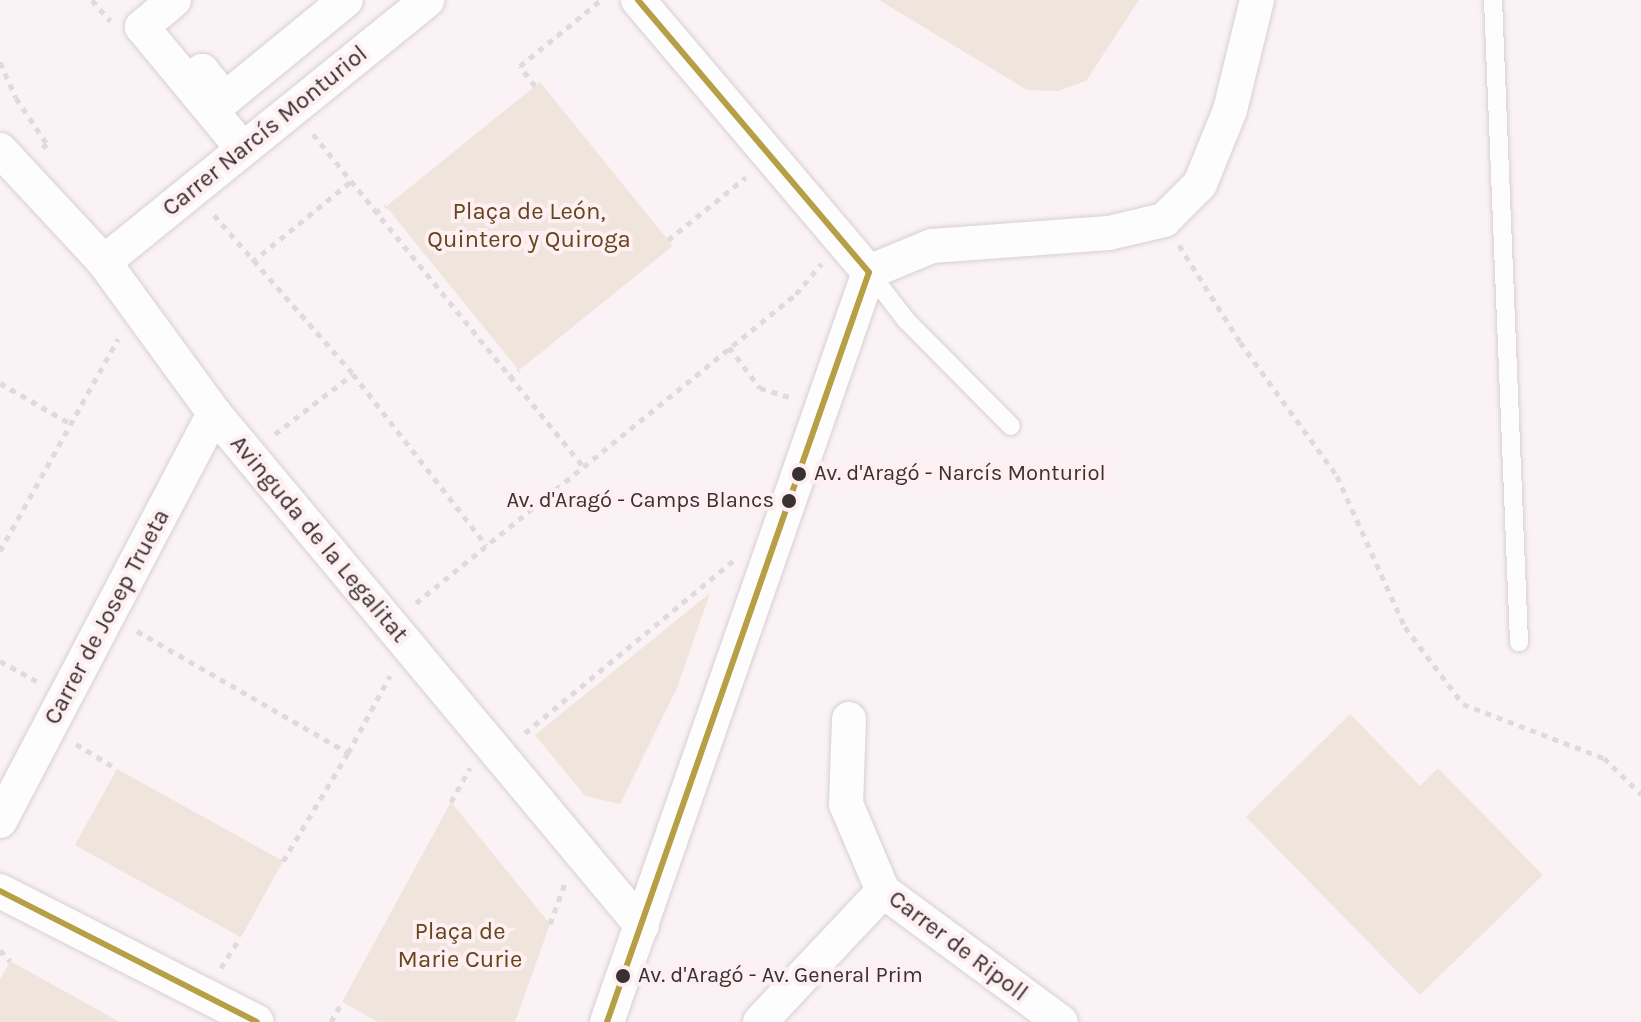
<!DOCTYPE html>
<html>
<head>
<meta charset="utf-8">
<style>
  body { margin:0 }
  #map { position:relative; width:1641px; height:1022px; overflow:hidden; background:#faf2f4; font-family:Karla,sans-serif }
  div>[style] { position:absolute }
  .green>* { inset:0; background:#f0e5dd; transform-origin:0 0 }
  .path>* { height:5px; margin-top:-2.5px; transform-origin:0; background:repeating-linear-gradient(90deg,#dddbdb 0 6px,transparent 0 12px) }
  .roads { filter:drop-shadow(0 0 2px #d7cfd1) drop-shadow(0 0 2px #d7cfd1) }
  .lane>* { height:18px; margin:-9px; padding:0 9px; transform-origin:9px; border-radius:9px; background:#fefdfd }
  .street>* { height:34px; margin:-17px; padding:0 17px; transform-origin:17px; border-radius:17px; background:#fefdfd }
  .bus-1>* { height:6px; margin:-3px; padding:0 3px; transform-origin:3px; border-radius:3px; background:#b69f45 }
  .dots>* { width:22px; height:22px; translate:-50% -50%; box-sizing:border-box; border:4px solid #feeff2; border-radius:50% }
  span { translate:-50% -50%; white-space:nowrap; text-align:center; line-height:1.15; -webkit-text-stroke:8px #feeff2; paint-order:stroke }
  .bus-label { font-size:22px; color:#393032 }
  .left { translate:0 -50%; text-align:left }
  .right { translate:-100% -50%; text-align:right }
  .street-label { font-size:24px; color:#393032 }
  .park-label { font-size:24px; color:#65451c }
</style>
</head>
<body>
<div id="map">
  <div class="green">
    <i style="clip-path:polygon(879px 0,1139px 0,1086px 81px,1058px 91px,1027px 90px)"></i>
    <i style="left:540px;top:82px;width:211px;height:198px;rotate:51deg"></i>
    <i style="clip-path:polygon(710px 593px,677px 688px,620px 804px,585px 796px,535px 735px)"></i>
    <i style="clip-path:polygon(1350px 714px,1420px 786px,1438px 768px,1543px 875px,1420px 995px,1246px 817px)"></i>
    <i style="left:117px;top:769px;width:190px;height:87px;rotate:29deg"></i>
    <i style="clip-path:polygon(451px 802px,550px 924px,515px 1022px,378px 1022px,342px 1002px)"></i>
    <i style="clip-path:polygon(10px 961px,120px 1022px,0 1022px,0 980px)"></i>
  </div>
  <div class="path">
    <i style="left:92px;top:0;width:28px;rotate:49deg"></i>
    <i style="left:0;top:62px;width:39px;rotate:66deg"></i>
    <i style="left:16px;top:98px;width:55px;rotate:56deg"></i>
    <i style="left:47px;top:144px;width:6px;rotate:141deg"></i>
    <i style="left:535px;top:86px;width:25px;rotate:-127deg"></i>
    <i style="left:520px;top:66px;width:104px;rotate:-39.2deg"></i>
    <i style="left:313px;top:134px;width:427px;rotate:50.9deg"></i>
    <i style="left:375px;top:213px;width:13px;rotate:-32deg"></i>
    <i style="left:214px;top:215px;width:211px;rotate:48.8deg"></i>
    <i style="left:353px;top:374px;width:217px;rotate:52.1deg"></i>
    <i style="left:668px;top:240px;width:100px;rotate:-38.9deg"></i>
    <i style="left:1179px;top:245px;width:115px;rotate:57.8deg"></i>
    <i style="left:1240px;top:342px;width:165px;rotate:54.1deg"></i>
    <i style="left:1337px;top:476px;width:166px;rotate:65.8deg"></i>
    <i style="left:1405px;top:627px;width:96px;rotate:53deg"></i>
    <i style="left:1463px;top:704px;width:151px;rotate:21deg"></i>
    <i style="left:1604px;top:758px;width:52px;rotate:44.2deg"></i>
    <i style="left:252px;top:262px;width:127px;rotate:-39.2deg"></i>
    <i style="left:729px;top:347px;width:51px;rotate:52.9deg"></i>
    <i style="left:760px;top:388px;width:31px;rotate:17deg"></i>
    <i style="left:509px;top:379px;width:13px;rotate:-42deg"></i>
    <i style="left:0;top:383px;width:82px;rotate:30deg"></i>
    <i style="left:275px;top:434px;width:98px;rotate:-37.6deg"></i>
    <i style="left:0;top:551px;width:243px;rotate:-60.9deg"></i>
    <i style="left:416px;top:603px;width:490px;rotate:-39.1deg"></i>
    <i style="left:796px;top:294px;width:40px;rotate:-50deg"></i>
    <i style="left:137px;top:631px;width:244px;rotate:30deg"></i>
    <i style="left:348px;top:753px;width:126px;rotate:121deg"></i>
    <i style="left:0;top:661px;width:43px;rotate:28.9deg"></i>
    <i style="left:525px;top:733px;width:270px;rotate:-39.6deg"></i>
    <i style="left:76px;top:744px;width:48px;rotate:31.4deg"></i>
    <i style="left:348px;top:753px;width:88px;rotate:-61.4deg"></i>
    <i style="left:451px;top:802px;width:39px;rotate:-61deg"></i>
    <i style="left:550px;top:924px;width:44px;rotate:-69.9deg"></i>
    <i style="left:0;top:950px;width:15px;rotate:48deg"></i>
    <i style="left:221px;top:968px;width:36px;rotate:-58deg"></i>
    <i style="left:331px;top:1022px;width:23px;rotate:-61deg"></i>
  </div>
  <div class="roads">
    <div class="lane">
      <i style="left:1493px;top:0;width:643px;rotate:87.68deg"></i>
      <i style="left:869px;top:272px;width:61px;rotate:52.4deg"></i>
      <i style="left:906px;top:320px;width:149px;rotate:45.3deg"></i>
    </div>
    <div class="street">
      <i style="left:174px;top:0;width:42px;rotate:139.8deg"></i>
      <i style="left:142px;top:27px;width:158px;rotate:50.4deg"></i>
      <i style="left:638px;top:0;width:357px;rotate:49.7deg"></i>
      <i style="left:188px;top:82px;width:18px;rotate:-38deg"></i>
      <i style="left:202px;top:71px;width:36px;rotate:51deg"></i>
      <i style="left:225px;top:99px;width:156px;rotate:-39.3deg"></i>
      <i style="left:0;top:150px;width:153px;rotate:47.1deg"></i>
      <i style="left:104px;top:262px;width:187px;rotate:53.9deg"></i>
      <i style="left:214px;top:413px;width:668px;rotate:50.16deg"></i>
      <i style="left:104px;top:262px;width:416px;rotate:-39deg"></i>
      <i style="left:869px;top:272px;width:68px;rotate:-22.4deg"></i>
      <i style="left:932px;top:246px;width:177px;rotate:-4.2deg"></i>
      <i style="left:1109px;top:233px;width:57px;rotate:-13.3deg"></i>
      <i style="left:1164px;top:220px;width:51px;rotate:-45deg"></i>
      <i style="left:1200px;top:184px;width:80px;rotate:-67.9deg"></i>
      <i style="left:1230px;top:110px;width:113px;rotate:-76.2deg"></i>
      <i style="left:849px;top:719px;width:85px;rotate:92deg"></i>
      <i style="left:846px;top:804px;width:95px;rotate:67deg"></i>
      <i style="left:883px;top:891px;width:221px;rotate:36.4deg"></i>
      <i style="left:0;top:821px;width:461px;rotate:-62.3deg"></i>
      <i style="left:0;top:891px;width:288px;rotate:27deg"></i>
      <i style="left:607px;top:1022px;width:794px;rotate:-70.74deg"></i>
      <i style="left:760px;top:1022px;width:180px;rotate:-46.8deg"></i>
    </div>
  </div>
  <div class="bus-1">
    <i style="left:638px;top:0;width:357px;rotate:49.7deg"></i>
    <i style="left:0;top:891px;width:288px;rotate:27deg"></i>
    <i style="left:607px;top:1022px;width:794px;rotate:-70.74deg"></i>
  </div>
  <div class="dots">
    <i style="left:799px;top:474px;background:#393032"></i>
    <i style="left:789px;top:501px;background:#393032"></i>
    <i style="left:623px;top:976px;background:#393032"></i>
  </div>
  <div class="bus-label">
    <span class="left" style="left:814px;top:474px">Av. d'Aragó - Narcís Monturiol</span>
    <span class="right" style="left:774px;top:501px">Av. d'Aragó - Camps Blancs</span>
    <span class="left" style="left:638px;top:976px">Av. d'Aragó - Av. General Prim</span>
  </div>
  <div class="street-label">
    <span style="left:265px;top:131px;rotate:-39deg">Carrer Narcís Monturiol</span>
    <span style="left:319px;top:539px;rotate:50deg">Avinguda de la Legalitat</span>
    <span style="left:107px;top:617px;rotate:-62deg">Carrer de Josep Trueta</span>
    <span style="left:958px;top:946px;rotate:37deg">Carrer de Ripoll</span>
  </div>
  <div class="park-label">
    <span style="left:529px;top:226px">Plaça de León,<br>Quintero y Quiroga</span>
    <span style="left:460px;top:946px">Plaça de<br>Marie Curie</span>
  </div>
</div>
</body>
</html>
